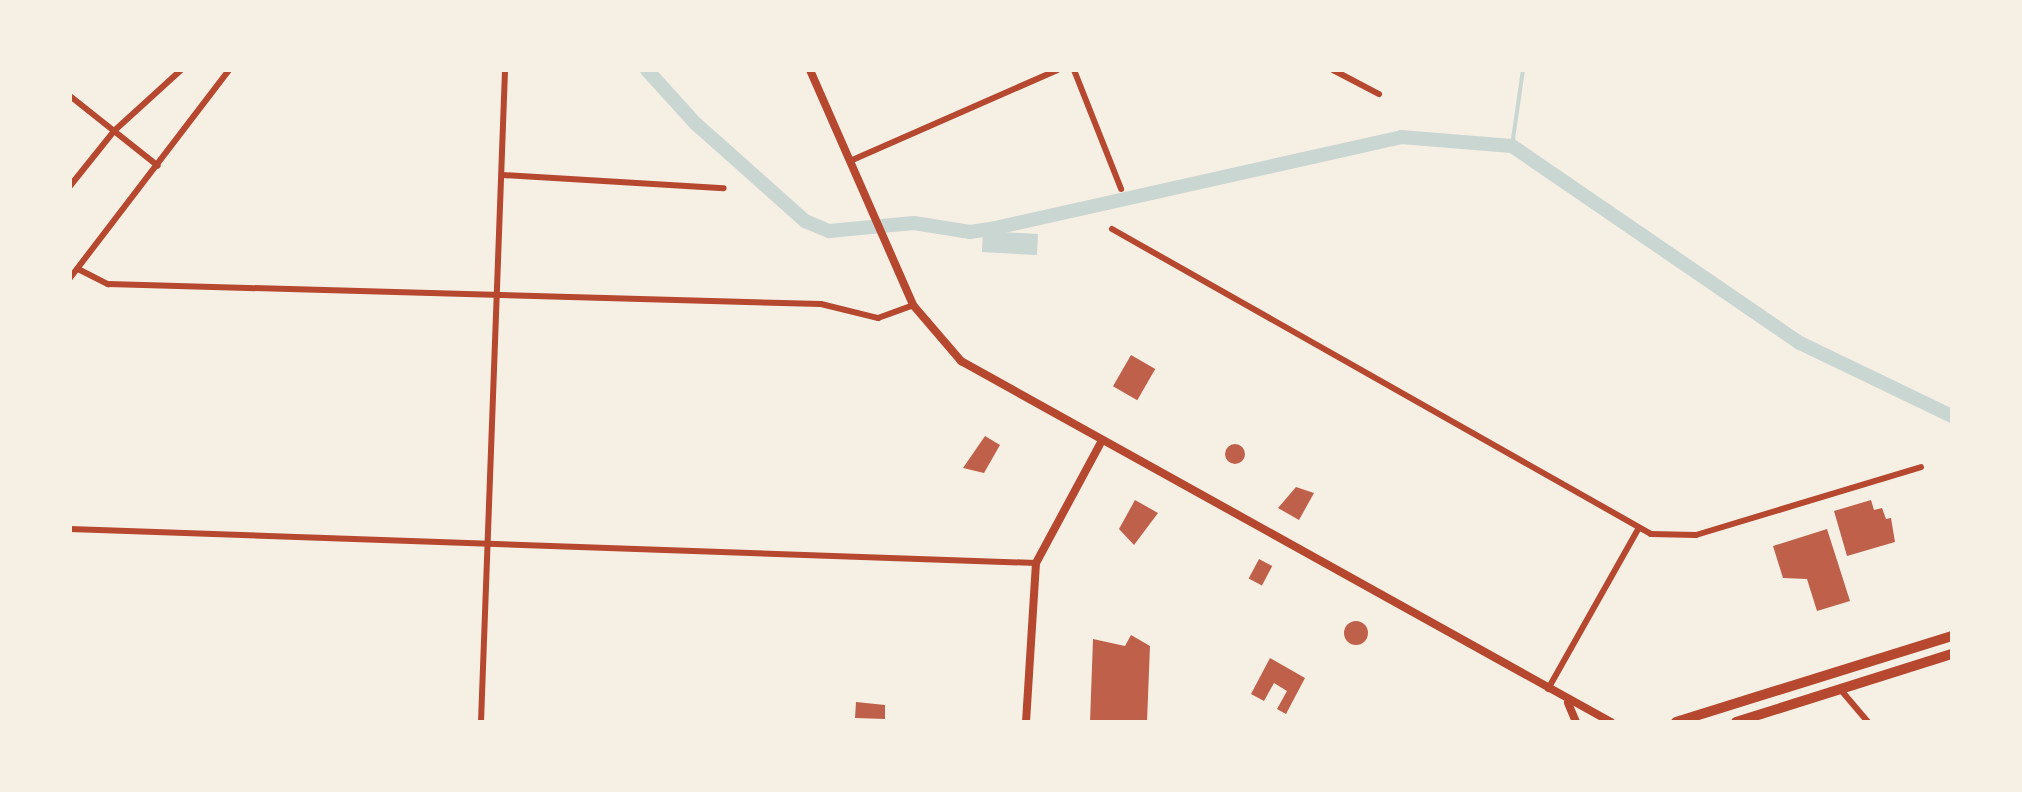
<!DOCTYPE html>
<html>
<head>
<meta charset="utf-8">
<style>
  body { margin:0 }
  #map { position:relative; width:2022px; height:792px; overflow:hidden; background:#f6efe4; font-family:"Roboto Condensed",sans-serif }
  div>[style] { position:absolute }
  .water>* { inset:0; background:#c9d6d2; transform-origin:0 0 }
  .stream>* { height:4px; margin:-2px; padding:0 2px; transform-origin:2px; border-radius:2px; background:#c9d6d2 }
  .canal>* { height:14px; margin:-7px; padding:0 7px; transform-origin:7px; border-radius:7px; background:#c9d6d2 }
  .building>* { inset:0; background:#bf614a; transform-origin:0 0 }
  .round { border-radius:50% }
  .minor>* { height:6px; margin:-3px; padding:0 3px; transform-origin:3px; border-radius:3px; background:#b5482f }
  .tertiary>* { height:8px; margin:-4px; padding:0 4px; transform-origin:4px; border-radius:4px; background:#b5482f }
  .primary>* { height:10px; margin:-5px; padding:0 5px; transform-origin:5px; border-radius:5px; background:#b5482f }
  span { translate:-50% -50%; white-space:nowrap; text-align:center; line-height:1.15; -webkit-text-stroke:10px #f6efe4; paint-order:stroke }
  .frame { position:absolute; inset:0; border:72px solid #f6efe4; pointer-events:none }
</style>
</head>
<body>
<div id="map">
  <div class="water">
    <i style="left:1038px;top:234px;width:21px;height:55px;rotate:93deg"></i>
  </div>
  <div class="stream">
    <i style="left:1512px;top:146px;width:77px;rotate:-81.8deg"></i>
  </div>
  <div class="canal">
    <i style="left:647px;top:70px;width:72px;rotate:47.8deg"></i>
    <i style="left:695px;top:123px;width:147px;rotate:41.7deg"></i>
    <i style="left:805px;top:221px;width:26px;rotate:23deg"></i>
    <i style="left:829px;top:231px;width:85px;rotate:-5.4deg"></i>
    <i style="left:914px;top:223px;width:57px;rotate:9.1deg"></i>
    <i style="left:970px;top:232px;width:25px;rotate:-9deg"></i>
    <i style="left:995px;top:228px;width:416px;rotate:-12.6deg"></i>
    <i style="left:1401px;top:137px;width:111px;rotate:4.6deg"></i>
    <i style="left:1512px;top:146px;width:349px;rotate:34.4deg"></i>
    <i style="left:1800px;top:343px;width:169px;rotate:25.7deg"></i>
  </div>
  <div class="building">
    <i style="left:1131px;top:355px;width:28px;height:36px;rotate:30deg"></i>
    <i style="clip-path:polygon(985px 436px,1000px 445px,984px 473px,963px 468px)"></i>
    <i class="round" style="left:1225px;top:444px;width:20px;height:20px"></i>
    <i style="clip-path:polygon(1296px 487px,1314px 493px,1299px 520px,1278px 508px)"></i>
    <i style="clip-path:polygon(1135px 500px,1158px 513px,1134px 545px,1119px 529px)"></i>
    <i style="clip-path:polygon(1871px 500px,1874px 510px,1882px 508px,1886px 519px,1891px 518px,1895px 542px,1847px 556px,1834px 511px)"></i>
    <i style="clip-path:polygon(1827px 529px,1850px 601px,1817px 611px,1807px 579px,1783px 578px,1773px 546px)"></i>
    <i style="left:1259px;top:559px;width:15px;height:22px;rotate:28deg"></i>
    <i class="round" style="left:1344px;top:621px;width:24px;height:24px"></i>
    <i style="clip-path:polygon(1131px 635px,1150px 646px,1147px 722px,1090px 722px,1093px 639px,1125px 646px)"></i>
    <i style="clip-path:polygon(1270px 658px,1305px 678px,1286px 714px,1277px 709px,1287px 691px,1274px 683px,1264px 701px,1251px 694px)"></i>
    <i style="clip-path:polygon(856px 702px,885px 705px,885px 719px,855px 718px)"></i>
  </div>
  <div class="minor">
    <i style="left:1074px;top:70px;width:128px;rotate:68.4deg"></i>
    <i style="left:1333px;top:70px;width:52px;rotate:27.6deg"></i>
    <i style="left:70px;top:96px;width:112px;rotate:38.5deg"></i>
    <i style="left:850px;top:161px;width:226px;rotate:-23.7deg"></i>
    <i style="left:502px;top:175px;width:222px;rotate:3.4deg"></i>
    <i style="left:70px;top:186px;width:70px;rotate:-51.3deg"></i>
    <i style="left:114px;top:131px;width:91px;rotate:-42.3deg"></i>
    <i style="left:1112px;top:229px;width:619px;rotate:29.5deg"></i>
    <i style="left:1651px;top:534px;width:45px;rotate:1.3deg"></i>
    <i style="left:1696px;top:535px;width:235px;rotate:-16.8deg"></i>
    <i style="left:78px;top:269px;width:34px;rotate:27deg"></i>
    <i style="left:108px;top:284px;width:713px;rotate:1.61deg"></i>
    <i style="left:821px;top:304px;width:59px;rotate:13.8deg"></i>
    <i style="left:878px;top:318px;width:37px;rotate:-20deg"></i>
    <i style="left:70px;top:278px;width:262px;rotate:-52.6deg"></i>
    <i style="left:70px;top:529px;width:967px;rotate:2.02deg"></i>
    <i style="left:1548px;top:689px;width:184px;rotate:-60.6deg"></i>
    <i style="left:1840px;top:689px;width:43px;rotate:49.7deg"></i>
    <i style="left:481px;top:722px;width:652px;rotate:-87.89deg"></i>
  </div>
  <div class="tertiary">
    <i style="left:810px;top:70px;width:257px;rotate:66.3deg"></i>
    <i style="left:913px;top:305px;width:74px;rotate:49.4deg"></i>
    <i style="left:961px;top:361px;width:744px;rotate:29.05deg"></i>
    <i style="left:1568px;top:703px;width:21px;rotate:67deg"></i>
    <i style="left:1026px;top:722px;width:159px;rotate:-86.4deg"></i>
    <i style="left:1036px;top:563px;width:135px;rotate:-61.7deg"></i>
  </div>
  <div class="primary">
    <i style="left:1676px;top:722px;width:289px;rotate:-17.3deg"></i>
    <i style="left:1736px;top:722px;width:226px;rotate:-17.5deg"></i>
  </div>
  <div class="frame"></div>
</div>
</body>
</html>
